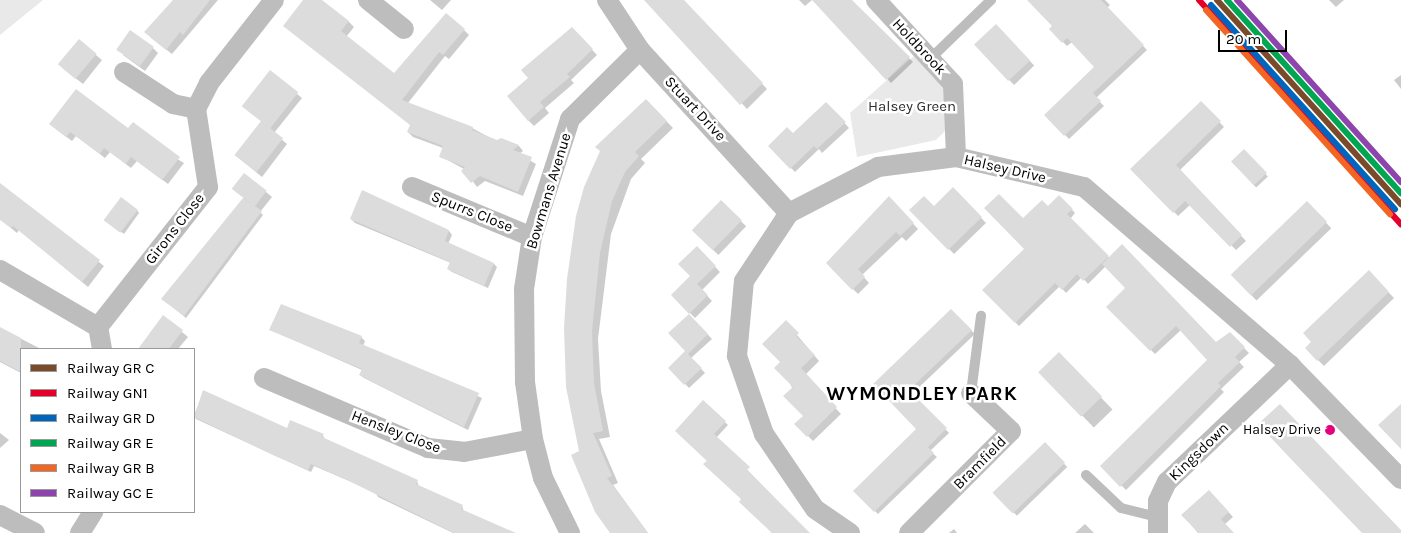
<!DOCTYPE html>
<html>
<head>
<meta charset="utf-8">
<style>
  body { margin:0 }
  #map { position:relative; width:1401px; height:533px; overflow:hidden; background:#fff; font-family:Karla,sans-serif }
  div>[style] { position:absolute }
  .green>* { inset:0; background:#e9e9e9 }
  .shadow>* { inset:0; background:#0003; transform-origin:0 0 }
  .building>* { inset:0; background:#dcdcdc; transform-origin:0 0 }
  .service>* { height:10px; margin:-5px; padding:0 5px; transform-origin:5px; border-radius:5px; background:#bdbdbd }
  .minor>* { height:20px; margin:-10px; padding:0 10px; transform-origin:10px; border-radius:10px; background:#bdbdbd }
  .rail-1>* { height:6px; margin:-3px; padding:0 3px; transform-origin:3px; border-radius:3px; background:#7a4b2a }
  .rail-2>* { height:6px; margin:-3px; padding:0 3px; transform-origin:3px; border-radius:3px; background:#e4002b }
  .rail-3>* { height:6px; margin:-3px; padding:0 3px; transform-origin:3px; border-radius:3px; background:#0065bd }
  .rail-4>* { height:6px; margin:-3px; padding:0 3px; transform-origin:3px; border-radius:3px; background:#00a651 }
  .rail-5>* { height:6px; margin:-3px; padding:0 3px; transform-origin:3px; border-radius:3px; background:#f26522 }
  .rail-6>* { height:6px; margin:-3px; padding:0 3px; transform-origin:3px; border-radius:3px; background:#8e44ad }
  .dots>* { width:14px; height:14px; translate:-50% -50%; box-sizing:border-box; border:2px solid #fff; border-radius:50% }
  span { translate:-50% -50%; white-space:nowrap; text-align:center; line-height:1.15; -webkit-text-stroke:5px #fff; paint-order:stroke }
  .bus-label { font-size:14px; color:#000 }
  .right { translate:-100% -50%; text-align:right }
  .street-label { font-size:15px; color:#000 }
  .park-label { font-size:15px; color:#2e2e2e }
  .district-label { font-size:20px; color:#000; font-weight:700; letter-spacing:1px }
  .legend { position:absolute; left:20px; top:348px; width:175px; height:165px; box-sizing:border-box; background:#fff; border:1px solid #999; margin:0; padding:6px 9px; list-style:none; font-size:15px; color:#000 }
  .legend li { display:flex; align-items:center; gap:10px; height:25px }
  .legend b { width:25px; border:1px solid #999 }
  .scale { position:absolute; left:1218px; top:30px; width:69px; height:22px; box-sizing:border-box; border:2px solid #000; border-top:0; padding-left:6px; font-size:15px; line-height:18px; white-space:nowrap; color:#000; -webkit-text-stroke:4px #fff; paint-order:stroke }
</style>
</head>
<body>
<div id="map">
  <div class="green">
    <i style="clip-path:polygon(0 0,43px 0,0 35px)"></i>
    <i style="clip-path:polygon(914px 56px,946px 85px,946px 130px,936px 140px,857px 157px,850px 113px)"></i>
  </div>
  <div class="shadow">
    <i style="clip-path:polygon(173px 0,218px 0,172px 54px,150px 37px)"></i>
    <i style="clip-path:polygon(305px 0,320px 0,349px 22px,354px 27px,346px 37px,394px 75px,464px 30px,469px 35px,449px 59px,445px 56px,408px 103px,472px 128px,498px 142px,501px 139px,519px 146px,523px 151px,519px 154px,536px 164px,523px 196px,485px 181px,477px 187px,464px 169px,440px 156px,443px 148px,413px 137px,408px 132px,411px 125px)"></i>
    <i style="clip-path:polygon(430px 0,451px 0,442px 10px)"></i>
    <i style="clip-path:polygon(646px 0,683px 0,767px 89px,747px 109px)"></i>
    <i style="clip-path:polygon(799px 0,812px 0,805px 6px)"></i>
    <i style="clip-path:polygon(814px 0,851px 0,913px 62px,891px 83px)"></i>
    <i style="clip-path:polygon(1029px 0,1105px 0,1110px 5px,1107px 8px,1147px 50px,1096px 98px,1104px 106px,1069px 139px,1046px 115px,1096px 67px,1072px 42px,1067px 46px,1050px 29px,1054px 26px)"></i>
    <i style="clip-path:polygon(1329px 0,1344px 0,1336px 7px)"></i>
    <i style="left:996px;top:26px;width:55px;height:28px;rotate:46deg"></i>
    <i style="clip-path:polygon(572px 29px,597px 55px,571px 80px,574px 83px,545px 108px,549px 113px,534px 126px,528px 120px,530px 79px)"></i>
    <i style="clip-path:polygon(79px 41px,102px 60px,83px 84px,65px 70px)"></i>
    <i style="clip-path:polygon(153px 48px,158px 53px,145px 71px,123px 55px)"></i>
    <i style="clip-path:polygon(270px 72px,302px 98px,274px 133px,287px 144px,262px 177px,235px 155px,262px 121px)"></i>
    <i style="clip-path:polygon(1401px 75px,1401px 89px,1394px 80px)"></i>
    <i style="clip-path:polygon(646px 100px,673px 128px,641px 159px,645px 163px,631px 179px,611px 234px,598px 339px,601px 391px,610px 437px,599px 439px,618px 483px,613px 485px,648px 533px,611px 533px,580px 452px,565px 328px)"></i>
    <i style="clip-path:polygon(826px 103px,849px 128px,822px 153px,819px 149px,795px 172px,770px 146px,793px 135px)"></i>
    <i style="clip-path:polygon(1201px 103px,1224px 127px,1179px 171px,1246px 241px,1236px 250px,1191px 204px,1178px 216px,1132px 169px)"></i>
    <i style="clip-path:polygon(56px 129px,128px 130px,184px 163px,168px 184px,137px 161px,131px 168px,110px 152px,105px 158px,76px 136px,72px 141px)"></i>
    <i style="left:1244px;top:151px;width:35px;height:16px;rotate:47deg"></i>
    <i style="clip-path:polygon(245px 174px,272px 197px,260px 212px,263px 215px,186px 318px,163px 299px,244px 198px)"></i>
    <i style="clip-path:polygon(0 185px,104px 266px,88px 287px,19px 230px,17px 233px,0 219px)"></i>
    <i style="clip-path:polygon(953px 189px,986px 223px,954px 254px,911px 210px,934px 208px)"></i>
    <i style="clip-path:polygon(363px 192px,449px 231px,452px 235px,448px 244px,494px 264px,497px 267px,488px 288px,452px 272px,448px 269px,451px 263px,355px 223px,351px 219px)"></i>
    <i style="clip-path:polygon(1059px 196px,1075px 213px,1070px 219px,1109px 258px,1216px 343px,1230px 334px,1249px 353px,1239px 362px,1244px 367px,1221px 389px,1224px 392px,1126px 490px,1102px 466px,1209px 360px,1181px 330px,1155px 354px,1108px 307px,1127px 288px,1106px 266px,1088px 284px,1082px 277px,1066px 293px,1060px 286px,1019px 326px,984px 290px,1026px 249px,1023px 220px,1048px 207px)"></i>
    <i style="clip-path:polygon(889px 198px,918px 229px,906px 241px,902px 237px,862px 275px,869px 283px,858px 294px,827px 263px)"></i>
    <i style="left:721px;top:202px;width:35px;height:40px;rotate:44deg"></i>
    <i style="left:1307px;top:203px;width:35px;height:104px;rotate:46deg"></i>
    <i style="clip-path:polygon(137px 210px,139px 213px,124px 234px,108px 222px)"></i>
    <i style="clip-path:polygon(697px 248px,720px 272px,702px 290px,712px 301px,695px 318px,672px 295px,691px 276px)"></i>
    <i style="clip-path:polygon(1369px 272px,1394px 298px,1324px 366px,1306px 348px)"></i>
    <i style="clip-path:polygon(951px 310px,975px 334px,912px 394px,949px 433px,930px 451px,937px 457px,878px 514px,855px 491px,918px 429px,875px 384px)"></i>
    <i style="clip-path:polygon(689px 315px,712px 339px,691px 358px,705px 373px,689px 388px,670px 368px,687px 351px)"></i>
    <i style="clip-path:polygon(164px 317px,188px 337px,178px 349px,139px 349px)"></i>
    <i style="clip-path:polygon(786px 322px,819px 361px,805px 375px,841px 414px,813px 441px,796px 424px,804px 416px,781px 362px)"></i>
    <i style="clip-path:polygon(0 328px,41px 349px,21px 349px,21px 373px,0 362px)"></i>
    <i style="clip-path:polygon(271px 330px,361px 337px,365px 341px,363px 346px,482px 398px,468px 430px,364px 378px,360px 375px,362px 370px)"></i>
    <i style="left:1059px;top:354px;width:77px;height:26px;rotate:46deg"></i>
    <i style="clip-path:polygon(204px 392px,287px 430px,323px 436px,326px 440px,417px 481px,419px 487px,462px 506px,464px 512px,513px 533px,453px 533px,378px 497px,375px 492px,314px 466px,311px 472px,196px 419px,194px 415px)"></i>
    <i style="clip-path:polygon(703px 402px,728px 425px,716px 438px,809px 533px,772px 533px,708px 461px)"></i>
    <i style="clip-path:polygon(0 433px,9px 440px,0 448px)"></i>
    <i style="left:1045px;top:444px;width:32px;height:70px;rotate:46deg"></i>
    <i style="clip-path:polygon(1209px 491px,1233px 517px,1225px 524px,1233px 533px,1198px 533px,1183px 515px)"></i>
    <i style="clip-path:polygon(1085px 524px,1094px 533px,1075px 533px)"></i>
    <i style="clip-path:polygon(954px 529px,957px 533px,949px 533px)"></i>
  </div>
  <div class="building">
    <i style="clip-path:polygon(173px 0,210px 0,183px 35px,180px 32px,166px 50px,144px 32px)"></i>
    <i style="clip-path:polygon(303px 0,322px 0,349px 21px,341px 31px,394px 73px,446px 13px,465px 29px,443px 55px,439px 52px,402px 100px,473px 127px,472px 130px,497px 140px,501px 138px,519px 145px,513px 150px,532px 157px,518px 192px,480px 176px,471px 183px,461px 171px,465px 167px,439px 157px,443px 146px,407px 132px,410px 125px,283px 26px)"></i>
    <i style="clip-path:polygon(644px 0,684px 0,763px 83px,740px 105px)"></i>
    <i style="clip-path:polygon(812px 0,852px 0,910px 57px,886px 80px)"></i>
    <i style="clip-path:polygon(1027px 0,1101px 0,1144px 45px,1093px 93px,1101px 101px,1064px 136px,1044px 115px,1094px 67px,1067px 38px,1062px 43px,1049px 29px,1052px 26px)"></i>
    <i style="left:996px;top:24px;width:50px;height:30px;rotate:47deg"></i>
    <i style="clip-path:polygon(572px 27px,593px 49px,567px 74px,570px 77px,540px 102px,544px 107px,528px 121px,507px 96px,528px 78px,521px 70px)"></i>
    <i style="left:130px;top:30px;width:29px;height:24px;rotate:35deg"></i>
    <i style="left:79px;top:39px;width:23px;height:33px;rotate:40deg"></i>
    <i style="left:270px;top:70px;width:36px;height:46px;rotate:38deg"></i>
    <i style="clip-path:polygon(76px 89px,128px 128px,133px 122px,180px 157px,162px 180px,131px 157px,126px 164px,104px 148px,100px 154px,70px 132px,66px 137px,49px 124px)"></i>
    <i style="clip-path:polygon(646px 99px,667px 121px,635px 152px,639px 156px,625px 172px,612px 201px,600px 253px,592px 331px,594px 383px,603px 431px,593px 433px,612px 476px,607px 478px,648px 533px,610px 533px,595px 512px,571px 455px,579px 451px,566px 387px,564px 328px,567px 279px,576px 216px,584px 187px,600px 151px,595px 147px)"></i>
    <i style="clip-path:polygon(1201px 101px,1221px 121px,1176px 165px,1242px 235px,1230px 247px,1185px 201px,1173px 213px,1130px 169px)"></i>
    <i style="clip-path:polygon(826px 102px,846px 122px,817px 149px,814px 146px,790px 169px,768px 146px,787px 127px,793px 133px)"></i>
    <i style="left:261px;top:121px;width:28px;height:43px;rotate:38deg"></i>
    <i style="left:1244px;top:149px;width:33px;height:18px;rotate:46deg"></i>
    <i style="left:244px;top:173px;width:29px;height:20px;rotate:38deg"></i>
    <i style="clip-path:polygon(0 183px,100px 260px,82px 282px,13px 226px,11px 228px,0 220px)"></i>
    <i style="clip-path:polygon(953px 187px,982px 217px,948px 250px,909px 210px,924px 196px,934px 206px)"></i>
    <i style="clip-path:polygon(362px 190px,449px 230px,445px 241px,494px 263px,484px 286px,447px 269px,450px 262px,350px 219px)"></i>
    <i style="clip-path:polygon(999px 194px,1023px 218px,1042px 200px,1048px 206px,1059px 195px,1073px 209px,1067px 214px,1109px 256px,1083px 281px,1077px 274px,1062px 290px,1055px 283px,1015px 323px,982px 290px,1024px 249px,984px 208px)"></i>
    <i style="clip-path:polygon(889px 196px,914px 223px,900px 236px,896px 232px,858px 269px,865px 277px,852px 290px,826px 263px)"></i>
    <i style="left:121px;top:197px;width:21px;height:29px;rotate:37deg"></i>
    <i style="clip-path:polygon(243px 198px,262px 211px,184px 316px,161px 299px)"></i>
    <i style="left:721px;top:200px;width:29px;height:42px;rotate:44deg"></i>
    <i style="left:1307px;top:201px;width:29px;height:106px;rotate:46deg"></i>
    <i style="clip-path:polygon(1122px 244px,1216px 342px,1230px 332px,1245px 347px,1235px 357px,1240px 362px,1218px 383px,1221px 386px,1120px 487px,1100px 466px,1207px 360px,1176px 326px,1150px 351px,1106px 307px,1125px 288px,1102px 264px)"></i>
    <i style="clip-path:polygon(697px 246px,716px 266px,697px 284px,708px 295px,689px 314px,671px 295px,690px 276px,678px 264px)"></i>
    <i style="clip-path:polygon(1369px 270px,1389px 292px,1317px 361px,1305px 348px,1311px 342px,1303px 333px)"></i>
    <i style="clip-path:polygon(281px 304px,362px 336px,359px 343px,479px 393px,464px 427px,359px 375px,362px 369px,269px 330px)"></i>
    <i style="clip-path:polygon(951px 309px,972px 330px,909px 390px,947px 428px,928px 447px,934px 453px,874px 512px,853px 491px,916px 429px,873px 384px)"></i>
    <i style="clip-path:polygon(689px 314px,708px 334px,688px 354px,702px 368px,684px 385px,668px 368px,685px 351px,668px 333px)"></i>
    <i style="clip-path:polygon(163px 315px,183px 330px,169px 349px,138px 349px)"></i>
    <i style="clip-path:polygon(786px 320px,799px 333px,796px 336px,815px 355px,801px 368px,837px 407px,807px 437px,794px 424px,803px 416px,783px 396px,793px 387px,774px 368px,780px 362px,762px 344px)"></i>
    <i style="clip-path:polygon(0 327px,21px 338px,21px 372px,0 361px)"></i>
    <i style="left:1059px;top:352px;width:62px;height:29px;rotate:46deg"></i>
    <i style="clip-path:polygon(203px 390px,287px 428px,290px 420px,324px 434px,322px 437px,418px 480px,416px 484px,463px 505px,461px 509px,516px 533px,454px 533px,341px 477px,311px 464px,308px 470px,275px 456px,194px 417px)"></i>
    <i style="clip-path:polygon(703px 400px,726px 421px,714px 434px,750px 467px,747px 470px,810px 533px,772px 533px,739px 502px,741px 499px,703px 464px,707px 461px,675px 431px)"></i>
    <i style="clip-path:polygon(1280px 404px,1401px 530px,1401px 533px,1362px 533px,1289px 457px,1258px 424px)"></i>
    <i style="clip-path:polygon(1401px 404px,1401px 449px,1378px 425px)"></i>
    <i style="left:1045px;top:442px;width:29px;height:73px;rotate:46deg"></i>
    <i style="clip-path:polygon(1209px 490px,1229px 512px,1221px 519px,1234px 533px,1199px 533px,1181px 515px)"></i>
  </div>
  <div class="service">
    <i style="left:930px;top:59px;width:85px;rotate:-44deg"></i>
    <i style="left:971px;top:393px;width:78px;rotate:-82.6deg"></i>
    <i style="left:1086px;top:475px;width:48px;rotate:43.3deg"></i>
    <i style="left:1121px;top:508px;width:36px;rotate:14deg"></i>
  </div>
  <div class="minor">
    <i style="left:368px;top:0;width:46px;rotate:38.9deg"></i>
    <i style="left:607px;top:0;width:60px;rotate:56.6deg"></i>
    <i style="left:640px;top:50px;width:221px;rotate:47.6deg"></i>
    <i style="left:876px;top:0;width:114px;rotate:47.5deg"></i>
    <i style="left:953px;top:84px;width:73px;rotate:87.6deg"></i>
    <i style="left:124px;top:72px;width:59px;rotate:33.1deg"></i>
    <i style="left:173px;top:104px;width:24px;rotate:12deg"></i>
    <i style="left:412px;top:187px;width:130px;rotate:22.6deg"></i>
    <i style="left:0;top:270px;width:113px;rotate:30.2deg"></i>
    <i style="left:102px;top:349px;width:22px;rotate:-100deg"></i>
    <i style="left:98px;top:327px;width:178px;rotate:-51.8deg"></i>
    <i style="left:208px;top:187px;width:79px;rotate:-98.7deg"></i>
    <i style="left:196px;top:109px;width:29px;rotate:-63deg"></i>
    <i style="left:209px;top:83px;width:105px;rotate:-51.9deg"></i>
    <i style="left:264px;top:378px;width:178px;rotate:23.1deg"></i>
    <i style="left:428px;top:448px;width:36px;rotate:6deg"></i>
    <i style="left:464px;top:452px;width:70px;rotate:-10.7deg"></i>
    <i style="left:0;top:515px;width:39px;rotate:27deg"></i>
    <i style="left:80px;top:533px;width:25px;rotate:-58deg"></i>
    <i style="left:570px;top:533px;width:61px;rotate:-116.1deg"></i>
    <i style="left:543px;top:478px;width:40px;rotate:-104.4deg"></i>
    <i style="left:533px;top:439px;width:58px;rotate:-98deg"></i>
    <i style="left:525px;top:382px;width:93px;rotate:-90.6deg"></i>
    <i style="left:524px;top:289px;width:53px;rotate:-81.3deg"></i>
    <i style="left:532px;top:237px;width:124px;rotate:-72.1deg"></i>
    <i style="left:570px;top:119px;width:98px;rotate:-44.6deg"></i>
    <i style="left:850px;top:533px;width:42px;rotate:-145.6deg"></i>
    <i style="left:815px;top:509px;width:91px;rotate:-124.2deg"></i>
    <i style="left:764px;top:434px;width:83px;rotate:-109.1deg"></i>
    <i style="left:737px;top:356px;width:75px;rotate:-84.7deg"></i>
    <i style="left:744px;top:281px;width:82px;rotate:-56.5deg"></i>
    <i style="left:789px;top:213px;width:100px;rotate:-27.3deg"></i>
    <i style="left:878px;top:167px;width:79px;rotate:-7.3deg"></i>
    <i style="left:956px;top:157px;width:131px;rotate:13.2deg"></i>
    <i style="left:1084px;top:187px;width:272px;rotate:40.8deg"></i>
    <i style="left:1290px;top:365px;width:159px;rotate:45.8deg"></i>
    <i style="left:909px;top:533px;width:144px;rotate:-45deg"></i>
    <i style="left:1011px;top:431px;width:55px;rotate:-136.5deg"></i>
    <i style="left:1158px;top:533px;width:32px;rotate:-90deg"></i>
    <i style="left:1158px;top:501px;width:21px;rotate:-65deg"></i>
    <i style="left:1167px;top:482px;width:170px;rotate:-43.6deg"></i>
  </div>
  <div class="rail-1">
    <i style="left:1217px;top:0;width:275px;rotate:48deg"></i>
  </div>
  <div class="rail-2">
    <i style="left:1199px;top:0;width:302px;rotate:48deg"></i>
  </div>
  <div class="rail-3">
    <i style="left:1211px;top:5px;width:275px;rotate:48deg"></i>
  </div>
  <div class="rail-4">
    <i style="left:1227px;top:0;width:260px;rotate:48deg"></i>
  </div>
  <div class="rail-5">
    <i style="left:1206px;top:10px;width:275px;rotate:48deg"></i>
  </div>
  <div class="rail-6">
    <i style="left:1237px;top:0;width:245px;rotate:48deg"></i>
  </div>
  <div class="dots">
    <i style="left:1330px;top:430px;background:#e5007d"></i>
  </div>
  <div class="bus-label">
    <span class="right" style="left:1321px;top:430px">Halsey Drive</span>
  </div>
  <div class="street-label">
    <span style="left:919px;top:47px;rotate:47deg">Holdbrook</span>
    <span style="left:695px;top:109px;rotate:47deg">Stuart Drive</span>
    <span style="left:1005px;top:169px;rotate:13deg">Halsey Drive</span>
    <span style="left:549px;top:191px;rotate:-73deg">Bowmans Avenue</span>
    <span style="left:472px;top:212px;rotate:22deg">Spurrs Close</span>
    <span style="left:175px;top:229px;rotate:-52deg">Girons Close</span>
    <span style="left:396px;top:432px;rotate:21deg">Hensley Close</span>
    <span style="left:1199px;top:452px;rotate:-44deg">Kingsdown</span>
    <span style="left:980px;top:463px;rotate:-45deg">Bramfield</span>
  </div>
  <div class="park-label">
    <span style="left:912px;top:107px">Halsey Green</span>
  </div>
  <div class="district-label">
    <span style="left:922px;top:393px">WYMONDLEY PARK</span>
  </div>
  <ul class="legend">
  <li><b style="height:6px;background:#7a4b2a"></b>Railway GR C</li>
  <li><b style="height:6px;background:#e4002b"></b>Railway GN1</li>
  <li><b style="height:6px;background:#0065bd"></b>Railway GR D</li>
  <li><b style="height:6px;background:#00a651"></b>Railway GR E</li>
  <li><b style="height:6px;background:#f26522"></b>Railway GR B</li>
  <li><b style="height:6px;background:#8e44ad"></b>Railway GC E</li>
  </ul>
  <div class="scale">20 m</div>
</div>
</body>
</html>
